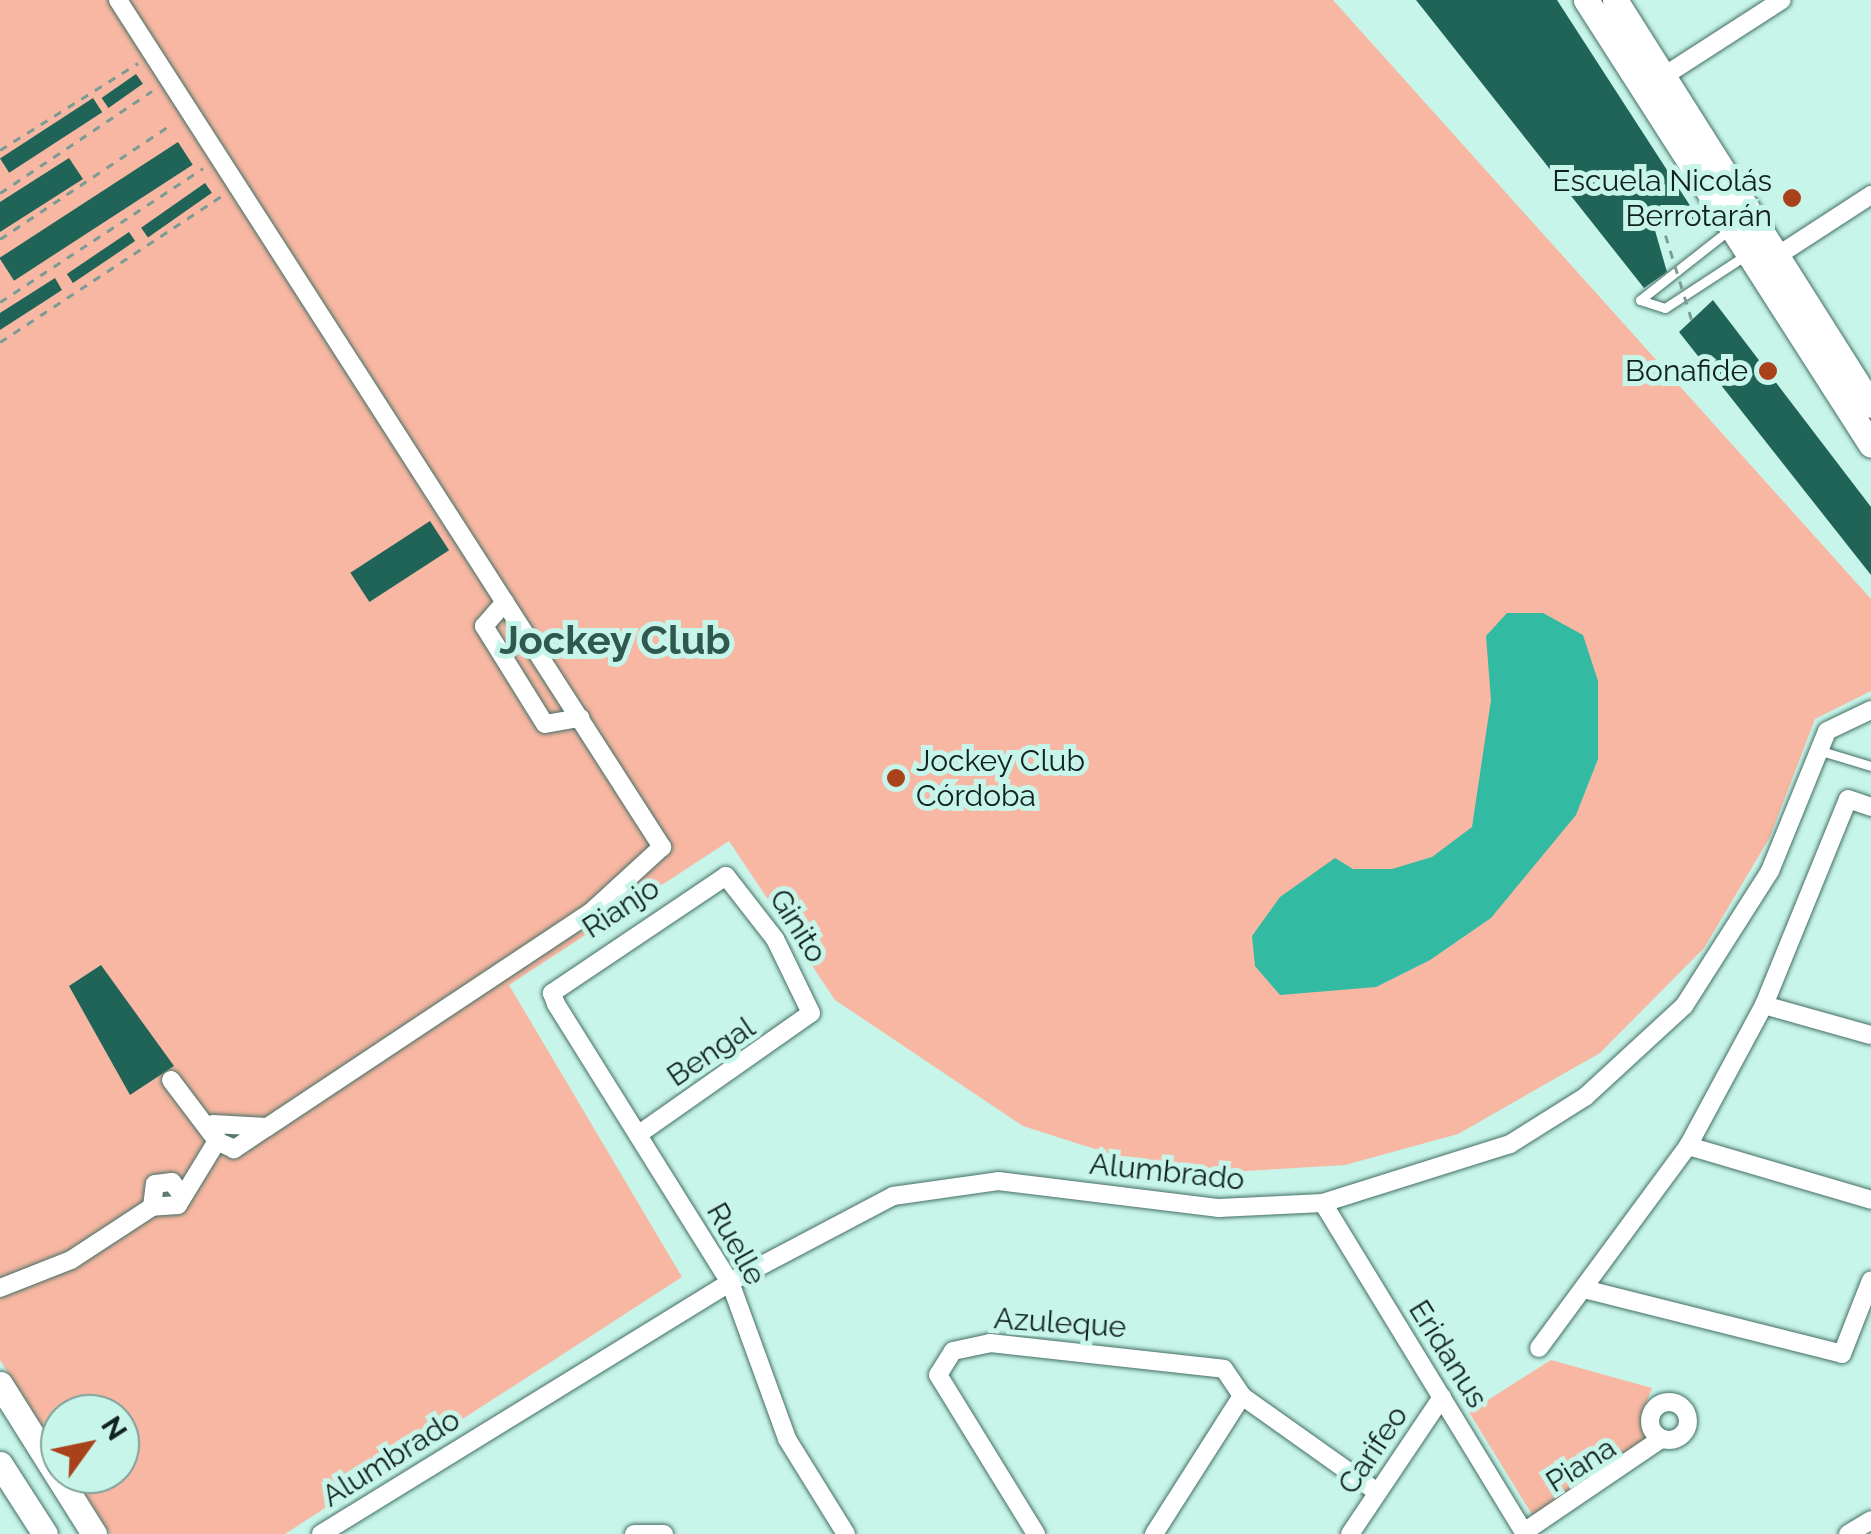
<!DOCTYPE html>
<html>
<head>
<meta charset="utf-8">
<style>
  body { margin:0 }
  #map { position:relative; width:1871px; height:1534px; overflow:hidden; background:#c8f5ea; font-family:Raleway,sans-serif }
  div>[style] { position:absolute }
  .green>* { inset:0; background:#f7b7a2 }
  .water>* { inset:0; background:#32baa3 }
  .building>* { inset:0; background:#1f6457; transform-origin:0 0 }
  .path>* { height:2.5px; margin-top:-1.25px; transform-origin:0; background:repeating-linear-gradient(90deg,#7b9c94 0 8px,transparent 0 16px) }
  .roads { filter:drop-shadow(0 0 2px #446e64) drop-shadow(0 0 2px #446e64) }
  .service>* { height:9px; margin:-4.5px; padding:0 4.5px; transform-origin:4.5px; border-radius:4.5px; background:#fff }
  .minor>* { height:18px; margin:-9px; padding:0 9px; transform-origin:9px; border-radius:9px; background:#fff }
  .minor>.ring { margin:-9px; padding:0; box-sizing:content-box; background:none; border:18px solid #fff; border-radius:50% }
  .secondary>* { height:25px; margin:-12.5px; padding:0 12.5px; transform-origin:12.5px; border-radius:12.5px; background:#fff }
  .path-bridge>* { height:2.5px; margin-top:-1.25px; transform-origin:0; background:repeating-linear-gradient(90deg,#7b9c94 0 8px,transparent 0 16px) }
  .dots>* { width:28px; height:28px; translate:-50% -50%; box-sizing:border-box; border:5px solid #c8f5ea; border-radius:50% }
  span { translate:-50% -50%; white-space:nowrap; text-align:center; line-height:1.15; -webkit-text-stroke:10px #c8f5ea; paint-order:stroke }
  .poi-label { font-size:30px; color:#10211e }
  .right { translate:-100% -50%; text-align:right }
  .left { translate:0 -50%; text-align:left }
  .street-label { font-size:30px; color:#10211e }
  .district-label { font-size:40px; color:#2f584f; font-weight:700 }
  .north { position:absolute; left:40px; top:1394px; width:100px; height:100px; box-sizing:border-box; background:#c8f5ea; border:2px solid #7ea098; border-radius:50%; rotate:57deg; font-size:28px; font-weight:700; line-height:40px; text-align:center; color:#10211e }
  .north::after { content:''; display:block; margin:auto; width:35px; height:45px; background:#a9421b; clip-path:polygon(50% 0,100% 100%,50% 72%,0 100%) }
</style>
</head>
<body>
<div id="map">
  <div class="green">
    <i style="clip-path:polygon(0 0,1333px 0,1871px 599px,1871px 691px,1815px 719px,1770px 837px,1704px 948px,1600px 1053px,1458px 1134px,1345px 1165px,1229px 1172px,1129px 1160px,1023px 1126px,835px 1000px,729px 841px,509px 985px,682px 1277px,285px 1534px,110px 1534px,72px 1474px,120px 1474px,120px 1414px,60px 1414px,60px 1455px,0 1360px)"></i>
    <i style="clip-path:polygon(1551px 1360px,1652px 1388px,1642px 1414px,1647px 1440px,1533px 1516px,1469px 1412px)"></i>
  </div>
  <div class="water">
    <i style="clip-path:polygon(1507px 613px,1543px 613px,1583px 635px,1598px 681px,1598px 759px,1576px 815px,1491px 918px,1430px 960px,1376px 987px,1280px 995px,1255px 966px,1252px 936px,1280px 897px,1335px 858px,1353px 869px,1392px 869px,1432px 857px,1472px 827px,1491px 700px,1486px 636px)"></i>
  </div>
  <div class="building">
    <i style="clip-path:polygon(1416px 0,1557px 0,1700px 221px,1652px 220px,1667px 272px,1644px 288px)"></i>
    <i style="left:136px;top:74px;width:12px;height:42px;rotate:55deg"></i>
    <i style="left:93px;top:98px;width:17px;height:111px;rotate:57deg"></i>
    <i style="left:178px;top:142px;width:27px;height:213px;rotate:57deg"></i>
    <i style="clip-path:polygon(69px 158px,83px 179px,0 232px,0 202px)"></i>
    <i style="left:205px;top:183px;width:12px;height:78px;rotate:55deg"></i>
    <i style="left:129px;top:232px;width:11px;height:75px;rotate:56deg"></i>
    <i style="clip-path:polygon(55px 278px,62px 290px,0 330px,0 313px)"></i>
    <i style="clip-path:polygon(1713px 300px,1871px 507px,1871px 575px,1679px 332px)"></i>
    <i style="left:430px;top:521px;width:35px;height:95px;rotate:57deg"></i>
    <i style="clip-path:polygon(101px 965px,174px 1066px,130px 1095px,69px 986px)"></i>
  </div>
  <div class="path">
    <i style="left:0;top:150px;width:163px;rotate:-32.2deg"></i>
    <i style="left:0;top:193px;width:183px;rotate:-33.9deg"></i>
    <i style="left:0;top:239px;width:208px;rotate:-33.8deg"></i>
    <i style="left:0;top:302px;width:243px;rotate:-33.4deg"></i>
    <i style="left:0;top:342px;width:267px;rotate:-33.4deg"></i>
  </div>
  <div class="roads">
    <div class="service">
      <i style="left:1729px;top:230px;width:113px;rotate:141.8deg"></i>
      <i style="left:1640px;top:300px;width:26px;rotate:18deg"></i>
      <i style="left:1665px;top:308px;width:97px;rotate:-33.2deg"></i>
      <i style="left:1818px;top:750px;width:55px;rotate:16.8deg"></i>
    </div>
    <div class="minor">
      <i style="left:118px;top:0;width:1007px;rotate:57.29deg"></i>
      <i style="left:662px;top:847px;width:96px;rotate:137.5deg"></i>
      <i style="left:591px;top:912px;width:389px;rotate:146.4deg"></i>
      <i style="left:267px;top:1127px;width:40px;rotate:146deg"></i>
      <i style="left:234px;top:1149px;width:19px;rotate:-155deg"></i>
      <i style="left:217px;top:1141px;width:17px;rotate:-103deg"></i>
      <i style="left:213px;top:1124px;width:54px;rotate:3.2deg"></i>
      <i style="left:1664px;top:76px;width:140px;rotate:-32.8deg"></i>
      <i style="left:1777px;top:256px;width:112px;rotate:-33deg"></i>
      <i style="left:505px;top:602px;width:32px;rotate:131deg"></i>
      <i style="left:484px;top:626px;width:115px;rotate:58.1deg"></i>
      <i style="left:545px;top:724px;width:36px;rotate:-10deg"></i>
      <i style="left:1764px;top:1005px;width:111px;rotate:15.7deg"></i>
      <i style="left:171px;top:1080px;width:76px;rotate:53deg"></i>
      <i style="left:217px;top:1141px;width:75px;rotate:121.4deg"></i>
      <i style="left:178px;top:1205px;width:26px;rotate:176deg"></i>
      <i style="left:152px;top:1207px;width:23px;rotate:-83deg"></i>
      <i style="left:155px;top:1184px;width:17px;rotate:-7deg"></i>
      <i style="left:172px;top:1182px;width:15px;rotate:53deg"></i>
      <i style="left:639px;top:1134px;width:210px;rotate:-35.1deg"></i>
      <i style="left:811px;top:1013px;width:82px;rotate:-115.9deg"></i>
      <i style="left:775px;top:939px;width:80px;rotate:-127.9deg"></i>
      <i style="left:726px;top:876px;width:210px;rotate:146.1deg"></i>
      <i style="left:552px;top:993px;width:12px;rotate:70deg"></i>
      <i style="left:556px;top:1004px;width:328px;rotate:58deg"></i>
      <i style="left:730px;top:1282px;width:167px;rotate:70deg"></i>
      <i style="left:787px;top:1439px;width:112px;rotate:58.2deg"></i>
      <i style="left:1688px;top:1146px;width:191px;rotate:16.4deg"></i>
      <i style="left:1323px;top:1203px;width:388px;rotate:58.6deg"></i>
      <i style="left:0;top:1288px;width:76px;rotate:-21.5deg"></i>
      <i style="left:71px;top:1260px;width:97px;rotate:-33.2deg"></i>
      <i style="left:1588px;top:1290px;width:262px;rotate:14.1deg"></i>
      <i style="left:1842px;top:1354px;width:79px;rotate:-68.6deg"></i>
      <i style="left:1539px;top:1348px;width:251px;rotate:-53.6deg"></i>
      <i style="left:1688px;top:1146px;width:160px;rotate:-61.7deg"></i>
      <i style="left:1764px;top:1005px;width:222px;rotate:-67.8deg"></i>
      <i style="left:1848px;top:799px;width:24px;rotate:19deg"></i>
      <i class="ring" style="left:1650px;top:1402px;width:20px;height:20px"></i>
      <i style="left:1524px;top:1532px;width:166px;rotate:-34.2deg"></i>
      <i style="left:321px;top:1534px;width:480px;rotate:-31.6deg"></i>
      <i style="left:730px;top:1282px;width:184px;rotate:-27.8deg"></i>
      <i style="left:893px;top:1196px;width:106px;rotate:-8.1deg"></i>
      <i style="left:998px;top:1181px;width:223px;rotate:7deg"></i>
      <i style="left:1219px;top:1208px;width:104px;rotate:-2.8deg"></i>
      <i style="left:1323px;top:1203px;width:196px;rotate:-17.5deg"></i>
      <i style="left:1510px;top:1144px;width:89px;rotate:-32.1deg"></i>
      <i style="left:1585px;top:1097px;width:134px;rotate:-42.6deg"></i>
      <i style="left:1684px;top:1006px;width:160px;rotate:-57.5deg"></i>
      <i style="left:1770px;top:871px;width:151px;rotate:-67.8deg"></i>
      <i style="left:1827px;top:731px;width:49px;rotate:-25.5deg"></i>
      <i style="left:634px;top:1534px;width:30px"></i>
      <i style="left:1036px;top:1534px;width:187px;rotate:-121.6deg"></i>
      <i style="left:938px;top:1375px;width:28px;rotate:-58deg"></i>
      <i style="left:953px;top:1351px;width:38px;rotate:-12deg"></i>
      <i style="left:990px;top:1343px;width:235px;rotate:6.3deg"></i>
      <i style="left:1224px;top:1369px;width:32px;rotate:56deg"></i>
      <i style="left:1242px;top:1396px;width:166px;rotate:35.4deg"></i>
      <i style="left:1154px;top:1534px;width:164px;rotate:-57.5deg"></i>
      <i style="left:1350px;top:1534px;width:165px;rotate:-56.1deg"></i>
      <i style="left:1848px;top:1534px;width:27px;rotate:-31deg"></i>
    </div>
    <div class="secondary">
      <i style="left:1586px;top:0;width:528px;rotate:57.36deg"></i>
      <i style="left:1615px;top:0;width:479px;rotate:57.7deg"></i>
      <i style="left:0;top:1384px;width:177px;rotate:57.9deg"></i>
      <i style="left:0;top:1464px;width:83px;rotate:57.3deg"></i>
    </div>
  </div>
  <div class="path-bridge">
    <i style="left:1661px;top:220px;width:105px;rotate:72.8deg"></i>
  </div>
  <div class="dots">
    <i style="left:1792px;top:198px;background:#a9421b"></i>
    <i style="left:1768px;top:371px;background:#a9421b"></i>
    <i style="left:896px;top:778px;background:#a9421b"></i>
  </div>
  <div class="poi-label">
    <span class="right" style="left:1772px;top:198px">Escuela Nicolás<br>Berrotarán</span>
    <span class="right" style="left:1748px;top:371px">Bonafide</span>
    <span class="left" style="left:916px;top:778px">Jockey Club<br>Córdoba</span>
  </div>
  <div class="street-label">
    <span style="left:621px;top:908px;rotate:-33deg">Rianjo</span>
    <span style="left:798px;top:926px;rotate:58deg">Ginito</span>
    <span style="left:711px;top:1052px;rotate:-34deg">Bengal</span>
    <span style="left:1167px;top:1172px;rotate:6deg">Alumbrado</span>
    <span style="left:736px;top:1244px;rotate:61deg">Ruelle</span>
    <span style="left:1060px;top:1323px;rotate:4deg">Azuleque</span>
    <span style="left:1448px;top:1354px;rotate:58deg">Eridanus</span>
    <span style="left:1373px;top:1450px;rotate:-56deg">Carifeo</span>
    <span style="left:391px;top:1458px;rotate:-32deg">Alumbrado</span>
    <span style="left:1581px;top:1465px;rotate:-32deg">Piana</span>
  </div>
  <div class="district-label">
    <span style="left:615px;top:640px">Jockey Club</span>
  </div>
  <div class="north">N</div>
</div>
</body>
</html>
